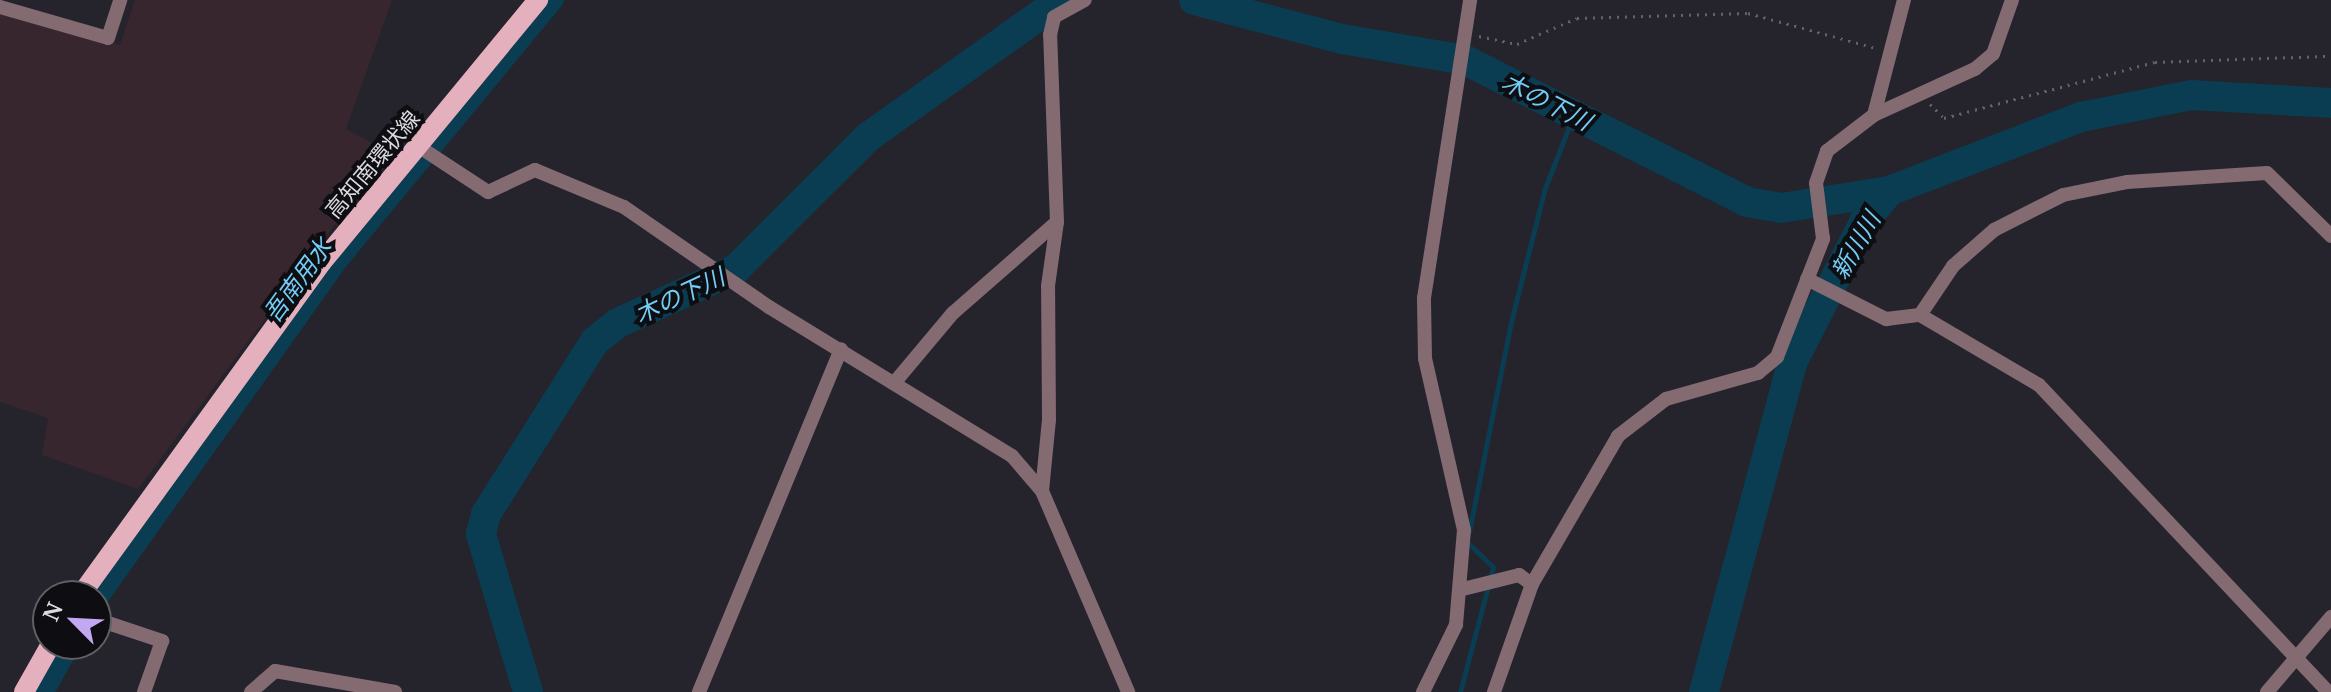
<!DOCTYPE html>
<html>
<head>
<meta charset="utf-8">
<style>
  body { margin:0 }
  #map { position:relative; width:2331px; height:692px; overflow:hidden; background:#25232c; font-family:"Noto Serif","Noto Sans JP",serif }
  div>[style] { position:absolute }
  .education>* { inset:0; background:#38262e }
  .stream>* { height:5px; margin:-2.5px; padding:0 2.5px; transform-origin:2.5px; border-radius:2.5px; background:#0a3d51 }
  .canal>* { height:18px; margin:-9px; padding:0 9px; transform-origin:9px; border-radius:9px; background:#0a3d51 }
  .river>* { height:30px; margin:-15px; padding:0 15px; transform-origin:15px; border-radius:15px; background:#0a3d51 }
  .path>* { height:3px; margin-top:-1.5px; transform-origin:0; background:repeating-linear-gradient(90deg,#636169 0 2px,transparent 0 8px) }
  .street>* { height:14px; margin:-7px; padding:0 7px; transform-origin:7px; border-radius:7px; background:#846a71 }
  .primary>* { height:20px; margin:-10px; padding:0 10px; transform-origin:10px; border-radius:10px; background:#e5b0be }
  span { translate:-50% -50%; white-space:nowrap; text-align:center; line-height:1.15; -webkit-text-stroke:8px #0e0d11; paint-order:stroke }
  .street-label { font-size:22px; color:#dbdae0 }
  .water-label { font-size:24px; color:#71cef7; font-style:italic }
  .north { position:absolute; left:32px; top:580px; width:80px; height:80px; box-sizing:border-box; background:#0e0d11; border:2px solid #605f64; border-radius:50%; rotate:294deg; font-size:22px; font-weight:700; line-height:32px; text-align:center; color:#dbdae0 }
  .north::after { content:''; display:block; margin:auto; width:28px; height:36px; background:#c2a7f2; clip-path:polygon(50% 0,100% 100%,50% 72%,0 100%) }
</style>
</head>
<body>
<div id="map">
  <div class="education">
    <i style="clip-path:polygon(135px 0,392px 0,346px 129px,389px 152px,138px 489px,42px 455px,48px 418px,0 402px,0 13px,120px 45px)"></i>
  </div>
  <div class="stream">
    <i style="left:1469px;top:532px;width:214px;rotate:-78.7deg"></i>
    <i style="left:1511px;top:322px;width:138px;rotate:-75.8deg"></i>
    <i style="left:1545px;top:188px;width:79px;rotate:-68.6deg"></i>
    <i style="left:1460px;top:692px;width:129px;rotate:-75.2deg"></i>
    <i style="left:1493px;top:567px;width:36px;rotate:-136deg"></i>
  </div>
  <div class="canal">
    <i style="left:96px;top:603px;width:420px;rotate:-54.6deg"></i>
    <i style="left:339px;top:261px;width:339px;rotate:-50.4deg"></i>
    <i style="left:45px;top:692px;width:55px;rotate:-60.6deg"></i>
  </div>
  <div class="river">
    <i style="left:1194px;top:0;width:153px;rotate:14.8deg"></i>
    <i style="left:1342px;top:39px;width:125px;rotate:9.7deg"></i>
    <i style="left:1465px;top:60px;width:316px;rotate:26.7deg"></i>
    <i style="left:1747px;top:202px;width:35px;rotate:10deg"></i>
    <i style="left:1781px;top:208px;width:109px;rotate:-8.9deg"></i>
    <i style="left:528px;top:692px;width:165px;rotate:-106.6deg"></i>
    <i style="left:481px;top:534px;width:21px;rotate:-76deg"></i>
    <i style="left:486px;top:514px;width:204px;rotate:-57.8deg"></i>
    <i style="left:595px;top:341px;width:29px;rotate:-38deg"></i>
    <i style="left:618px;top:323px;width:130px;rotate:-24.6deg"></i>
    <i style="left:736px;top:269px;width:187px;rotate:-45deg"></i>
    <i style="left:868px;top:137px;width:237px;rotate:-35.4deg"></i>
    <i style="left:1704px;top:692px;width:343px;rotate:-75deg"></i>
    <i style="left:1793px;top:361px;width:158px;rotate:-62.9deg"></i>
    <i style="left:1865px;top:220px;width:38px;rotate:-50deg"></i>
    <i style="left:1889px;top:191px;width:206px;rotate:-21.1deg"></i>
    <i style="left:2081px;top:117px;width:113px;rotate:-11.2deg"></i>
    <i style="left:2192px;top:95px;width:139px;rotate:3.3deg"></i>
  </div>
  <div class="path">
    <i style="left:1479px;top:36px;width:39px;rotate:12deg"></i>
    <i style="left:1517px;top:44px;width:65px;rotate:-23.4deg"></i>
    <i style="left:1577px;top:18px;width:171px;rotate:-1.7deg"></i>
    <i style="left:1748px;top:13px;width:133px;rotate:15.3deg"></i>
    <i style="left:1930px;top:104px;width:20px;rotate:45deg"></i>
    <i style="left:1944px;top:118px;width:218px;rotate:-14.9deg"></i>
    <i style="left:2155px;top:62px;width:176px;rotate:-2deg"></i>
  </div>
  <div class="street">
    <i style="left:0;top:7px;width:112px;rotate:16deg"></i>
    <i style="left:108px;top:38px;width:40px;rotate:-72deg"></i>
    <i style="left:1874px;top:115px;width:119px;rotate:-75.4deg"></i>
    <i style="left:418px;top:146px;width:84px;rotate:33.3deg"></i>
    <i style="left:488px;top:192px;width:52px;rotate:-25.1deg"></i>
    <i style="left:535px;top:170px;width:96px;rotate:22.6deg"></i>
    <i style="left:624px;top:207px;width:176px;rotate:34.6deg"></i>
    <i style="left:769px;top:307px;width:285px;rotate:31.5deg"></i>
    <i style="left:1012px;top:456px;width:46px;rotate:49.4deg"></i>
    <i style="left:1042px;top:491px;width:219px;rotate:66.8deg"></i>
    <i style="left:1807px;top:279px;width:89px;rotate:26.9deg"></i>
    <i style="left:1886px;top:319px;width:34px;rotate:-7deg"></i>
    <i style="left:1920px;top:315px;width:138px;rotate:30.5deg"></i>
    <i style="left:2039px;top:385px;width:422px;rotate:46.7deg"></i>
    <i style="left:1920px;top:315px;width:59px;rotate:-56deg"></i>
    <i style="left:1953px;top:266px;width:55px;rotate:-41.3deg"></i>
    <i style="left:1994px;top:230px;width:77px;rotate:-26.9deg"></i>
    <i style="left:2063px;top:195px;width:65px;rotate:-11.5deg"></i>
    <i style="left:2127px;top:182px;width:140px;rotate:-3.7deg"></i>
    <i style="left:2267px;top:173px;width:90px;rotate:44.5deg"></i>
    <i style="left:895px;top:382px;width:90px;rotate:-50deg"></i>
    <i style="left:953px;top:313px;width:138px;rotate:-41.2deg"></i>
    <i style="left:1057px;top:222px;width:187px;rotate:-92.1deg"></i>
    <i style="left:1050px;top:35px;width:18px;rotate:-77deg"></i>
    <i style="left:1054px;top:17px;width:35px;rotate:-29deg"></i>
    <i style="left:1042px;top:491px;width:71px;rotate:-84.4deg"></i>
    <i style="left:1049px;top:420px;width:134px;rotate:-90.4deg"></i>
    <i style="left:1048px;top:286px;width:65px;rotate:-82deg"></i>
    <i style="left:1459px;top:590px;width:62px;rotate:-14deg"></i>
    <i style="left:1519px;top:575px;width:16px;rotate:35deg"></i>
    <i style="left:96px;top:619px;width:70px;rotate:18.4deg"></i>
    <i style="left:162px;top:641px;width:54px;rotate:109.4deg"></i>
    <i style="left:251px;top:692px;width:32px;rotate:-41deg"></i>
    <i style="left:275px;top:671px;width:122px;rotate:9.9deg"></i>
    <i style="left:699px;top:692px;width:371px;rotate:-67.5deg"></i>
    <i style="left:1423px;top:692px;width:75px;rotate:-63.8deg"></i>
    <i style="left:1456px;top:625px;width:95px;rotate:-85.2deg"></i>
    <i style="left:1464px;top:530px;width:176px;rotate:-102.8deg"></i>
    <i style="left:1425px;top:358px;width:60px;rotate:-91deg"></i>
    <i style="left:1424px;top:298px;width:302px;rotate:-81.2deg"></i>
    <i style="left:1494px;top:692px;width:114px;rotate:-70.6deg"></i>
    <i style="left:1532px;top:584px;width:171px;rotate:-59.8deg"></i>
    <i style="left:1618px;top:436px;width:61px;rotate:-37.6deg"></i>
    <i style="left:1666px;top:399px;width:96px;rotate:-15.8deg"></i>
    <i style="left:1758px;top:373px;width:25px;rotate:-40deg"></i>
    <i style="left:1777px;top:357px;width:127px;rotate:-68.7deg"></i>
    <i style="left:1823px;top:239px;width:56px;rotate:-97.1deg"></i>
    <i style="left:1816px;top:183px;width:34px;rotate:-71deg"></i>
    <i style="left:1827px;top:151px;width:59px;rotate:-37.5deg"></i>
    <i style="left:1874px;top:115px;width:111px;rotate:-24.5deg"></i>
    <i style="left:1975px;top:69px;width:23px;rotate:-40deg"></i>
    <i style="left:1993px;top:54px;width:57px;rotate:-70.6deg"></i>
    <i style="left:2267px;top:692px;width:99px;rotate:-49.5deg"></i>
  </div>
  <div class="primary">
    <i style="left:80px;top:596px;width:412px;rotate:-54.1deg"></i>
    <i style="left:322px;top:262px;width:340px;rotate:-50.5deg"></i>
    <i style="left:24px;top:692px;width:55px;rotate:-60.6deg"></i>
  </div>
  <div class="street-label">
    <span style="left:372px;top:164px;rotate:-50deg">高知南環状線</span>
  </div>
  <div class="water-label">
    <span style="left:1547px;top:101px;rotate:27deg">木の下川</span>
    <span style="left:1855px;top:245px;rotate:-60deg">新川川</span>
    <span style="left:297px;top:280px;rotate:-54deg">吾南用水</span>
    <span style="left:679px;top:295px;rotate:-25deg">木の下川</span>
  </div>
  <div class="north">N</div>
</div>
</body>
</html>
